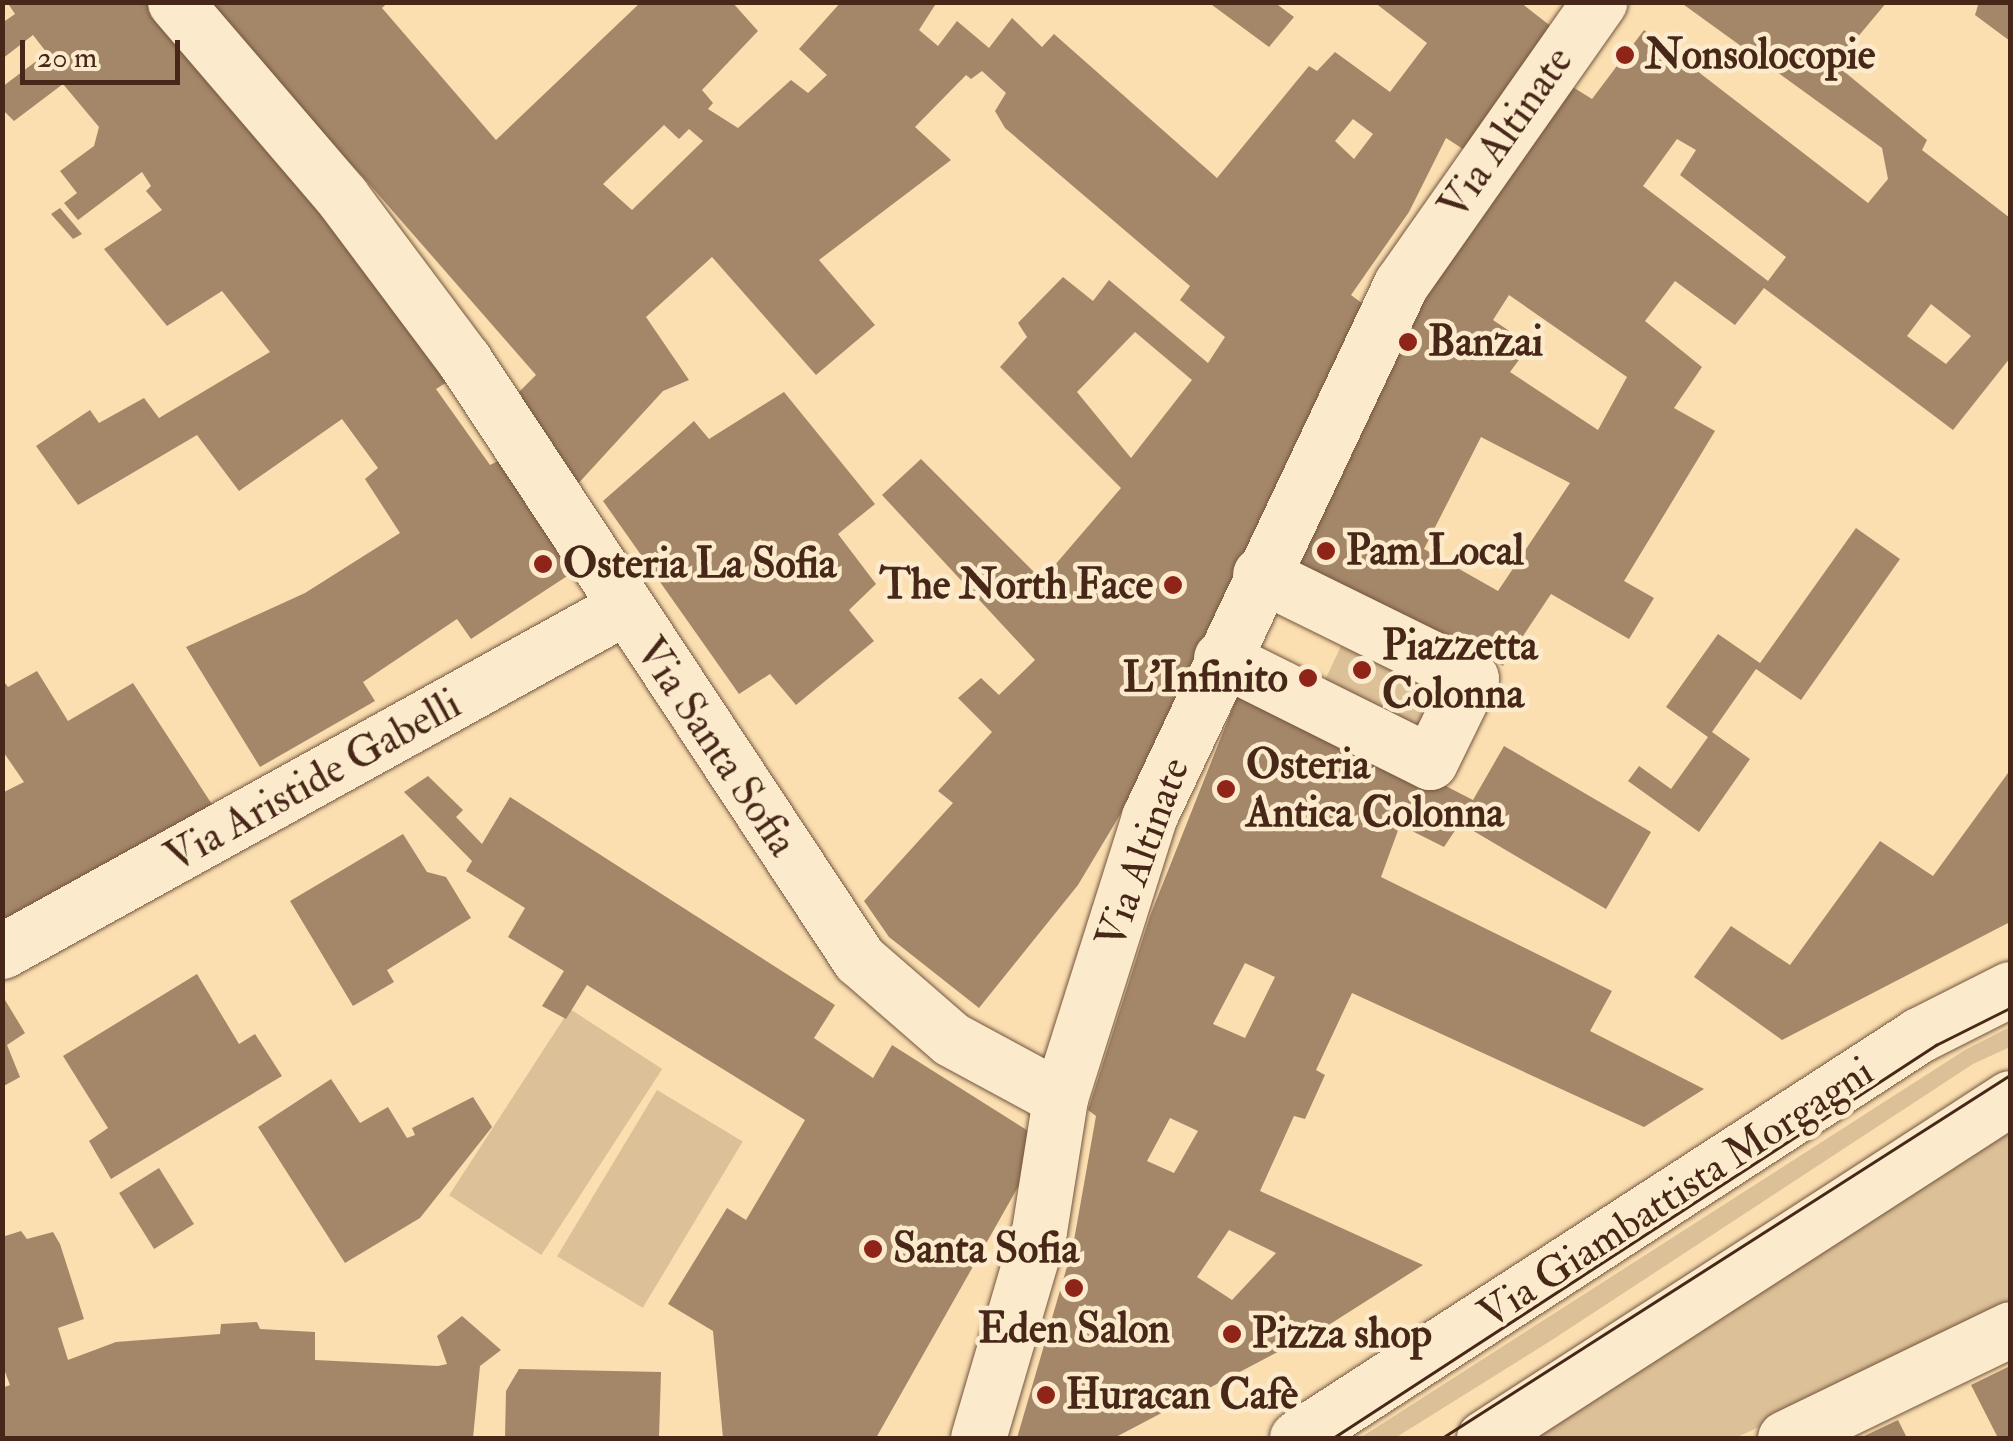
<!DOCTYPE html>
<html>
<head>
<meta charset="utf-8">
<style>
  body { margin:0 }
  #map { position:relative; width:2013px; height:1441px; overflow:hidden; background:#fbdfb1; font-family:"IM FELL Double Pica",serif }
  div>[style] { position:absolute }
  .green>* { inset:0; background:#dcc097; transform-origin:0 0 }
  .building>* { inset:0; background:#a48768; transform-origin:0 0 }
  .roads { filter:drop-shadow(0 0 2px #73553e) drop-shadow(0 0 2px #73553e) }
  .minor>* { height:55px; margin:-27.5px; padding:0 27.5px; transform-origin:27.5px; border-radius:27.5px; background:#fceacc }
  .tram>* { height:2.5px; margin:-1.25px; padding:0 1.25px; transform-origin:1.25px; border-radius:1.25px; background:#462718 }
  .dots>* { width:28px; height:28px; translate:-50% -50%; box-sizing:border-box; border:5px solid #fceacc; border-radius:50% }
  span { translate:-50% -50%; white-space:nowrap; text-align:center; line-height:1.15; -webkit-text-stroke:9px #fceacc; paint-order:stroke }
  .poi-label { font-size:42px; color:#462718; font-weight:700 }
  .left { translate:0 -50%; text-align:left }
  .right { translate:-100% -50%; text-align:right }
  .street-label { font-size:42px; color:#462718 }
  .frame { position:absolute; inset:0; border:5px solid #462718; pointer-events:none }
  .scale { position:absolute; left:20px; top:40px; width:160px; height:45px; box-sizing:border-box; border:5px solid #462718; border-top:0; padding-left:12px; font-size:30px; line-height:35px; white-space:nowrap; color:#462718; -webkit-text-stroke:8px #fceacc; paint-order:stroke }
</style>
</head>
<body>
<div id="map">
  <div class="green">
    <i style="left:1341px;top:646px;width:107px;height:55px;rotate:25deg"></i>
    <i style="left:570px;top:1009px;width:110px;height:222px;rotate:33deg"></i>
    <i style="clip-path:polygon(2010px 1027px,2010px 1047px,1973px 1064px,1555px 1338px,1395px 1438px,1360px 1438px,1965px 1050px)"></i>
    <i style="left:657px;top:1090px;width:100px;height:194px;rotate:31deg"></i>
    <i style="clip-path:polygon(2010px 1111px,2010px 1312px,1735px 1438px,1486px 1438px)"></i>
  </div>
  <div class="building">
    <i style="clip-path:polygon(7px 2px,155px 2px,452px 379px,436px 389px,490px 465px,506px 457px,581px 567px,471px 639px,457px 619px,363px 682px,375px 701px,260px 767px,186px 647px,305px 593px,400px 533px,365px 479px,378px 468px,342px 419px,239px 491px,197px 435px,78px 505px,36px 446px,90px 410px,99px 423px,144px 398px,159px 418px,270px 352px,222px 291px,167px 326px,104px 249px,162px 210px,146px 191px,151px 186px,142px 172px,78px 220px,64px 203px,77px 193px,60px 171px,94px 146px,99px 127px,63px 84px,14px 121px,2px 109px,2px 87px,47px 53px,33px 35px,2px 59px,2px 23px,15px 14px)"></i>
    <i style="clip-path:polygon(evenodd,196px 2px,388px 2px,382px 8px,496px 140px,641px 2px,732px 2px,758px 31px,702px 90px,713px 103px,708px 109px,738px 128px,791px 80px,808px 93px,827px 75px,799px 49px,841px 2px,937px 2px,919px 30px,938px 46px,957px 21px,989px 48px,1012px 18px,1042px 47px,1054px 34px,1217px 178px,1309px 66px,1317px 71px,1335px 52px,1390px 92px,1427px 43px,1374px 2px,1520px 2px,1557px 31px,1466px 151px,1446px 138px,1409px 212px,1351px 295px,1371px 310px,1157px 753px,1078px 885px,979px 1008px,889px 937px,864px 901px,953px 803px,938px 791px,992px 732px,958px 698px,981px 678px,999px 695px,1035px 660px,882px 495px,921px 459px,1042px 580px,1121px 488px,1000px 367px,1027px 337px,1018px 323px,1063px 277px,1093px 301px,1109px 280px,1208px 363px,1225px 337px,1180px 300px,1190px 286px,1005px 128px,995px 111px,1006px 93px,982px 71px,971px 79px,966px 75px,915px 127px,951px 160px,819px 260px,875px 325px,816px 375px,712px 257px,646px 317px,689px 380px,663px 391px,575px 487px,511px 400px,536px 375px,363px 177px,196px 2px,1353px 119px,1373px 134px,1354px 159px,1335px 141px,1353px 119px,196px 2px,664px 125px,679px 139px,689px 129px,703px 141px,632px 210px,603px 184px,664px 125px,196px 2px,1135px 332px,1192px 380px,1131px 458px,1077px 392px,1135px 332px)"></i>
    <i style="clip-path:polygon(1208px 2px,1274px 2px,1294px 17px,1269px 47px)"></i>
    <i style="clip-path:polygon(evenodd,1680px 2px,1887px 2px,1835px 64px,1927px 140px,1922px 150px,2010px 218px,2010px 358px,1953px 430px,1764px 288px,1735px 325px,1675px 281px,1645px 321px,1702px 367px,1674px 408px,1715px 431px,1624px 581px,1654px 598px,1629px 639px,1551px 594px,1503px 666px,1292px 560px,1384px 352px,1568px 84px,1592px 99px,1644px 30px,1868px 203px,1888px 179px,1882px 148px,1680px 2px,1677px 139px,1696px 150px,1680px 175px,1786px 257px,1768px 281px,1643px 186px,1677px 139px,1680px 2px,1509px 295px,1627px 377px,1598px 430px,1510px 372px,1530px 345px,1493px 320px,1509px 295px,1680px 2px,1931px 304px,1971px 336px,1946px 364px,1907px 336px,1931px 304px,1680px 2px,1481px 437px,1570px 483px,1498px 591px,1424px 549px,1481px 437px)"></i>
    <i style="clip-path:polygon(1979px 2px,2010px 2px,2010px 41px,1975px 15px)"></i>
    <i style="clip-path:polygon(60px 208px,82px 234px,73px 239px,51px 214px)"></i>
    <i style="clip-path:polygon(784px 392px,875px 504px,838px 534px,876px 584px,849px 610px,874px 641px,796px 705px,770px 674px,739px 694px,603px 501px,694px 421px,709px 439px)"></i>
    <i style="clip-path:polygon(1856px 528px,1900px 559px,1801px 700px,1756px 669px,1712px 732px,1750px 759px,1699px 832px,1628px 781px,1639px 766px,1671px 789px,1708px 737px,1666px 707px,1718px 634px,1760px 663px)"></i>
    <i style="clip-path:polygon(37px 671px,68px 721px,133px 683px,217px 812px,2px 934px,2px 793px,24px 782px,2px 750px,2px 679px,8px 687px)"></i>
    <i style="clip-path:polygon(evenodd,1243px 682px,1473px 800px,1504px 746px,1651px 832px,1606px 909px,1460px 823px,1444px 847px,1400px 825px,1381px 877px,1612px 991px,1590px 1031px,1704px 1089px,1644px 1127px,1352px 993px,1316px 1070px,1325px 1075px,1305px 1119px,1294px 1116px,1260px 1191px,1423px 1265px,1327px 1326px,1114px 1438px,1017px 1438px,1073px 1246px,1096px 1116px,1088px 1110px,1150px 916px,1243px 682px,1245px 963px,1275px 977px,1245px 1038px,1213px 1024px,1245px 963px,1243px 682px,1170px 1118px,1198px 1131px,1174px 1173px,1147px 1161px,1170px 1118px,1243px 682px,1229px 1230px,1276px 1253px,1232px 1300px,1197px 1277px,1229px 1230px)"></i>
    <i style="clip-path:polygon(2008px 773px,2010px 922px,1782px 1040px,1694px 977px,1731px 926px,1790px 965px,1880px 841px,1933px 876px)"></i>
    <i style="clip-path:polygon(428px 776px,463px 810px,456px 817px,482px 844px,510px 797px,835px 1005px,814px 1038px,873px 1078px,892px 1045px,1044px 1141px,876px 1438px,723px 1438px,713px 1331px,668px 1304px,727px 1208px,746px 1220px,805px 1120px,587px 985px,566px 1019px,542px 1006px,564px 971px,508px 937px,525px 908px,466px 871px,472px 861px,404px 792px)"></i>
    <i style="clip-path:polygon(403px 834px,427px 872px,446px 877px,471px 918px,387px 970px,394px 982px,353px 1006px,290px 901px)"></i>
    <i style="clip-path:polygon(197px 974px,239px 1044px,255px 1034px,282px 1076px,111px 1179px,89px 1141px,108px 1128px,63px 1056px)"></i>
    <i style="clip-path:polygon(2px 995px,25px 1033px,7px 1045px,20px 1077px,2px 1087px)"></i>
    <i style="clip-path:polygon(331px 1079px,360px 1123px,388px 1107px,407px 1138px,415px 1135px,412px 1128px,473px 1097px,492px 1127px,420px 1218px,345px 1263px,258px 1127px)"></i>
    <i style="left:159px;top:1168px;width:66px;height:47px;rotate:58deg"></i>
    <i style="clip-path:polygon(21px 1231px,27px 1239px,53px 1232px,60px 1244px,84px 1319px,58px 1328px,68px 1360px,116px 1342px,220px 1334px,221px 1324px,257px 1322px,260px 1329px,315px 1332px,315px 1360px,438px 1366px,447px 1364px,437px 1336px,462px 1316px,501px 1350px,480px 1366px,473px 1438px,2px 1438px,2px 1388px,10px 1385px,2px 1364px,2px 1237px)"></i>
    <i style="clip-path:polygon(2010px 1366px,2010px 1438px,1998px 1438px,1971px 1385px)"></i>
    <i style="clip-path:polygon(519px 1369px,661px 1372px,659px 1438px,505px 1438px,506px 1391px)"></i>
    <i style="clip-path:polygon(1898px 1420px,1907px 1438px,1860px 1438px)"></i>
  </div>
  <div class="roads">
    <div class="minor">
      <i style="left:175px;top:2px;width:257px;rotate:49.4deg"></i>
      <i style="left:342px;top:197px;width:204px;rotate:53.2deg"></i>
      <i style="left:464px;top:360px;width:718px;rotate:56.6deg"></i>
      <i style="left:859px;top:959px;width:122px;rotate:41deg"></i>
      <i style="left:951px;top:1039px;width:124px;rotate:28.4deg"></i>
      <i style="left:1221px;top:658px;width:233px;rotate:26.5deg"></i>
      <i style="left:1430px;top:762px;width:93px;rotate:-64deg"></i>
      <i style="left:1471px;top:678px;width:235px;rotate:-153.8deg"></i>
      <i style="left:2px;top:951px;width:709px;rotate:-28.91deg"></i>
      <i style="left:978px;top:1438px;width:216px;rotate:-73.6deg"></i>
      <i style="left:1039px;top:1231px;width:135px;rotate:-81deg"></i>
      <i style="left:1060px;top:1098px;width:295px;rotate:-72.4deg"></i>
      <i style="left:1149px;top:817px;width:590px;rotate:-64.7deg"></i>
      <i style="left:1401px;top:284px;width:345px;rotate:-54.9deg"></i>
      <i style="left:1297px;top:1438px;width:741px;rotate:-32.94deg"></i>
      <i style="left:1919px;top:1035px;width:102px;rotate:-26.8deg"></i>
      <i style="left:1484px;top:1438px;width:626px;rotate:-32.88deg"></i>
      <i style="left:1785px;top:1438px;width:250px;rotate:-25.8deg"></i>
    </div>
  </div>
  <div class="tram">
    <i style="left:1333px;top:1438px;width:720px;rotate:-33.09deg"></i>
    <i style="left:1936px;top:1045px;width:83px;rotate:-26.6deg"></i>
    <i style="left:1442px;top:1438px;width:674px;rotate:-32.58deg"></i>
  </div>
  <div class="dots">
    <i style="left:1625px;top:55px;background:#8f2418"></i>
    <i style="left:1408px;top:342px;background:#8f2418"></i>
    <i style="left:1326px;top:551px;background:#8f2418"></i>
    <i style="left:543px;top:564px;background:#8f2418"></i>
    <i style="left:1173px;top:585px;background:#8f2418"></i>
    <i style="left:1362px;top:670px;background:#8f2418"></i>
    <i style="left:1308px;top:678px;background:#8f2418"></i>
    <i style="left:1226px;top:789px;background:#8f2418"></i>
    <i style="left:873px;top:1249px;background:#8f2418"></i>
    <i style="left:1074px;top:1288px;background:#8f2418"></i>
    <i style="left:1232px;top:1334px;background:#8f2418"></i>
    <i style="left:1046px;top:1395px;background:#8f2418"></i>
  </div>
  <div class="poi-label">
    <span class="left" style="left:1645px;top:55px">Nonsolocopie</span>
    <span class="left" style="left:1428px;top:342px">Banzai</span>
    <span class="left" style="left:1346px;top:551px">Pam Local</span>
    <span class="left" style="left:563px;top:564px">Osteria La Sofia</span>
    <span class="right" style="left:1153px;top:585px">The North Face</span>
    <span class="left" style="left:1382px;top:670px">Piazzetta<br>Colonna</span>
    <span class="right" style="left:1288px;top:678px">L'Infinito</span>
    <span class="left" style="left:1246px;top:789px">Osteria<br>Antica Colonna</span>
    <span class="left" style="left:893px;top:1249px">Santa Sofia</span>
    <span style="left:1074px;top:1329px">Eden Salon</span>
    <span class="left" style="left:1252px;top:1334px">Pizza shop</span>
    <span class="left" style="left:1066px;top:1395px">Huracan Cafè</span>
  </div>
  <div class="street-label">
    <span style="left:1506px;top:133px;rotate:-55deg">Via Altinate</span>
    <span style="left:716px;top:747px;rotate:56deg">Via Santa Sofia</span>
    <span style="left:313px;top:781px;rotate:-29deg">Via Aristide Gabelli</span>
    <span style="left:1143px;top:853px;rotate:-70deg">Via Altinate</span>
    <span style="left:1676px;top:1193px;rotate:-33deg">Via Giambattista Morgagni</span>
  </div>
  <div class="frame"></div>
  <div class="scale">20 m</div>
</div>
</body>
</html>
